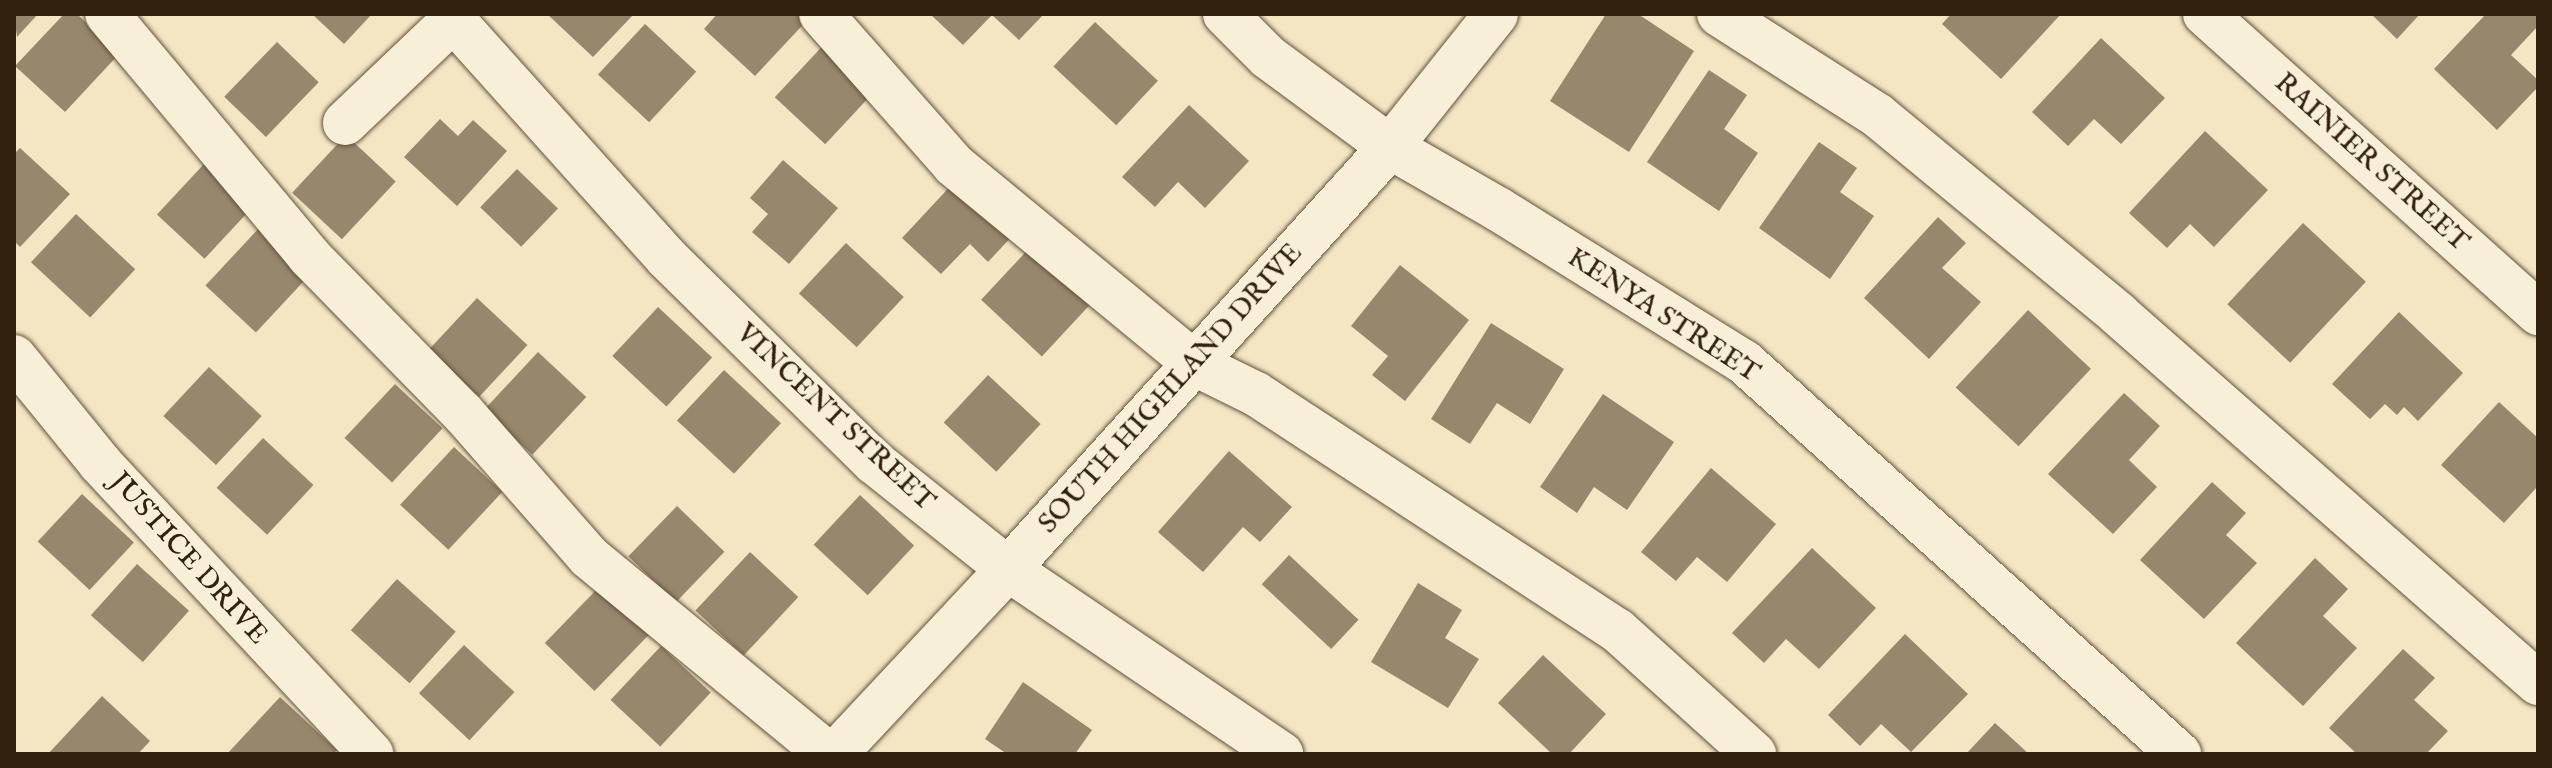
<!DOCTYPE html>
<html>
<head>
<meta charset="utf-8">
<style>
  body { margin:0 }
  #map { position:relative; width:2552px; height:768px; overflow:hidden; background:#f4e6c3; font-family:"IM FELL English",serif }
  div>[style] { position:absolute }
  .building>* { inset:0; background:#97876d; transform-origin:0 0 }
  .roads { filter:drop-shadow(0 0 2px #62523c) drop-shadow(0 0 2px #62523c) }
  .minor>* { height:44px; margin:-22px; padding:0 22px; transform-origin:22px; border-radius:22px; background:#f8efd8 }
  span { translate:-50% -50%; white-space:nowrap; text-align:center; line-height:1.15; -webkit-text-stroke:8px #f8efd8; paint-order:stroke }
  .street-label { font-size:28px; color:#32210f }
  .frame { position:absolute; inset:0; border:16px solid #32210f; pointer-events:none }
</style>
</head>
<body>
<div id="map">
  <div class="building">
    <i style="clip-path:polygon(14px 14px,38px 14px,17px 37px)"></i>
    <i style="clip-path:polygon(64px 14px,77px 14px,119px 54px,65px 112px,15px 66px)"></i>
    <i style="clip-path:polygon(312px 14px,372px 14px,344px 44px)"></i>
    <i style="clip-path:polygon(547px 14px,634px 14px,593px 57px)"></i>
    <i style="clip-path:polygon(717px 14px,813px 14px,755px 76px,704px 29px)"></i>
    <i style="clip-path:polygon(930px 14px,1044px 14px,1019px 40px,992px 15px,963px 45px)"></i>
    <i style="clip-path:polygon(1606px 14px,1638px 14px,1694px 51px,1629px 152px,1550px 101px)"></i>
    <i style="clip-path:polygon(1951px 14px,2061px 14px,2001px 79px,1942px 24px)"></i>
    <i style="clip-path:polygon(2371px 14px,2420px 14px,2397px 39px)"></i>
    <i style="clip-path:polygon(2486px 14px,2538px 14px,2538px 26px,2511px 55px,2538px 80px,2538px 87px,2497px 130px,2434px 69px)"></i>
    <i style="left:1095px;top:22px;width:86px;height:61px;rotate:43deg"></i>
    <i style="left:645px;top:24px;width:70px;height:69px;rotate:43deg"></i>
    <i style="left:830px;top:38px;width:69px;height:81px;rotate:43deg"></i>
    <i style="clip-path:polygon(2101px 38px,2165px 98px,2121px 144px,2094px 119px,2068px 146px,2032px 112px)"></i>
    <i style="left:277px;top:42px;width:58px;height:76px;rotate:44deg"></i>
    <i style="clip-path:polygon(1709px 70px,1747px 95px,1724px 129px,1758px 153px,1719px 211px,1647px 162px)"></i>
    <i style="clip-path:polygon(1189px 105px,1249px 161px,1205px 208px,1178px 182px,1155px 207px,1122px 177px)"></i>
    <i style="clip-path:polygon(440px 119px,458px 136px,473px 120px,507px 151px,457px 206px,404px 157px)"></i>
    <i style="clip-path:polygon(2205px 131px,2268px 190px,2214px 247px,2190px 224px,2167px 248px,2129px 213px)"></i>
    <i style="left:346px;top:135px;width:68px;height:79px;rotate:43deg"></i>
    <i style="clip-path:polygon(1819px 142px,1857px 168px,1840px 192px,1874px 216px,1830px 279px,1759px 228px)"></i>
    <i style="clip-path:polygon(20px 148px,70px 194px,20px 247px,14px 241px,14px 154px)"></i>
    <i style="clip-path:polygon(783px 160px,838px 208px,789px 264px,752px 232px,768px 214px,750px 198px)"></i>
    <i style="left:204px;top:164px;width:65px;height:69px;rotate:43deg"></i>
    <i style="left:517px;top:169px;width:57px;height:53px;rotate:44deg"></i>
    <i style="clip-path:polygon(957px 179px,1015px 233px,988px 262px,970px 244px,941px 274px,902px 238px)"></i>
    <i style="left:76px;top:214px;width:81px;height:66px;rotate:43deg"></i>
    <i style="clip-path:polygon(1938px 217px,1966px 243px,1942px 268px,1981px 302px,1929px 359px,1864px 298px)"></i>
    <i style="left:2303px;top:223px;width:86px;height:111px;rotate:43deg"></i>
    <i style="left:260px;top:227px;width:69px;height:80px;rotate:43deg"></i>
    <i style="left:1035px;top:242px;width:83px;height:79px;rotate:43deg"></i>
    <i style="left:846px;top:243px;width:79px;height:69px;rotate:43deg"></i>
    <i style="clip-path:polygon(1400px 265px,1469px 320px,1405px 401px,1372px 375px,1388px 356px,1351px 326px)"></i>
    <i style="left:477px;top:298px;width:69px;height:71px;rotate:43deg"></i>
    <i style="left:658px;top:307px;width:74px;height:67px;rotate:43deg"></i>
    <i style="left:2028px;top:310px;width:86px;height:106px;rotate:43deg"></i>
    <i style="clip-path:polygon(2399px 312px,2463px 373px,2418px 421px,2404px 407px,2397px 415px,2385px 404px,2370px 419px,2332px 384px)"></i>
    <i style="clip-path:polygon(1491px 323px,1564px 369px,1530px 424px,1497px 403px,1470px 444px,1431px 419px)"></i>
    <i style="left:538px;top:352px;width:66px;height:79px;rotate:43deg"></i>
    <i style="left:209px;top:367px;width:72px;height:67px;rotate:43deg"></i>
    <i style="left:724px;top:370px;width:78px;height:69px;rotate:43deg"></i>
    <i style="left:988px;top:375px;width:72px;height:65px;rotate:43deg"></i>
    <i style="left:395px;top:384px;width:65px;height:74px;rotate:43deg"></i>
    <i style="clip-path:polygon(2124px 393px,2160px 426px,2129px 460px,2157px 487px,2113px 534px,2048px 474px)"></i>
    <i style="clip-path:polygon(1603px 394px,1674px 442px,1627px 510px,1594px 487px,1577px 513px,1540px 487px)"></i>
    <i style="clip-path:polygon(2499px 402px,2538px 438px,2538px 486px,2504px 523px,2441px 465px)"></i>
    <i style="left:263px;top:438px;width:69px;height:68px;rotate:43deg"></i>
    <i style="left:454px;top:447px;width:66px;height:79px;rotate:43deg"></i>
    <i style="clip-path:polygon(1229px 451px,1292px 507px,1260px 542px,1243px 527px,1203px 572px,1158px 532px)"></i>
    <i style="clip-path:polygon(1711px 468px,1776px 524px,1727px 582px,1697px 557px,1676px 581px,1641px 552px)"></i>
    <i style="clip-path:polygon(2212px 482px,2246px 513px,2226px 535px,2257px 563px,2204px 619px,2140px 560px)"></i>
    <i style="left:82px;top:494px;width:71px;height:65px;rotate:43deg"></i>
    <i style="left:860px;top:495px;width:74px;height:68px;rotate:43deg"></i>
    <i style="left:677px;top:506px;width:66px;height:70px;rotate:44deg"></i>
    <i style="clip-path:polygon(1812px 548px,1876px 608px,1819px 669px,1786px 639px,1764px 663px,1732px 633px)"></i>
    <i style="left:750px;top:552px;width:66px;height:80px;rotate:43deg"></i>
    <i style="left:1289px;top:555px;width:95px;height:40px;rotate:43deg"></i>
    <i style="clip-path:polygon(2315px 558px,2348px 589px,2323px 616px,2357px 648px,2303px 706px,2236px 643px)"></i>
    <i style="left:137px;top:564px;width:70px;height:69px;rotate:42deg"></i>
    <i style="left:397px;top:579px;width:79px;height:69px;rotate:42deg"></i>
    <i style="clip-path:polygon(1418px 583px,1462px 610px,1445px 638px,1479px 659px,1448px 708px,1371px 662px)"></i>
    <i style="left:599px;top:587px;width:69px;height:78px;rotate:44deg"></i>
    <i style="clip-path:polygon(1905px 634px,1968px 694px,1911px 752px,1881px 724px,1860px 746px,1828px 715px)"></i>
    <i style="left:464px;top:645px;width:69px;height:66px;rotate:43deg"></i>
    <i style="left:661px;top:646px;width:68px;height:74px;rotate:43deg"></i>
    <i style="clip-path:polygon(2403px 649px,2435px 678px,2414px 700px,2448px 731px,2426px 754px,2357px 754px,2329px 728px)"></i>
    <i style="clip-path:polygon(1543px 655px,1606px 714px,1569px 754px,1552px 754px,1498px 703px)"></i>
    <i style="clip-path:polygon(1023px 682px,1092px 730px,1075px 754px,1007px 754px,985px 739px)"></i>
    <i style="clip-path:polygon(102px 696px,150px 741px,138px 754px,48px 754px)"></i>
    <i style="clip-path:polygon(280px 697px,337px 750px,333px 754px,227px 754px)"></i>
    <i style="clip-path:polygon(1995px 723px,2029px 754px,1966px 754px)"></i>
  </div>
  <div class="roads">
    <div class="minor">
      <i style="left:107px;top:14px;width:315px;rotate:50.1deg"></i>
      <i style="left:309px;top:256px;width:220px;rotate:45.6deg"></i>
      <i style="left:463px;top:413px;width:191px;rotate:48.8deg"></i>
      <i style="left:589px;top:557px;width:310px;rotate:39.5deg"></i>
      <i style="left:448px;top:14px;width:328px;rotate:48.1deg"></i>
      <i style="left:667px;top:258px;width:291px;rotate:44.6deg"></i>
      <i style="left:874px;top:462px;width:171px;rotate:38.6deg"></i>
      <i style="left:1008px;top:569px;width:330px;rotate:34.1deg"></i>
      <i style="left:821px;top:14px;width:201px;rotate:48.6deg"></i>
      <i style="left:954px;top:165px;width:313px;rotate:39.5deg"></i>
      <i style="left:1195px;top:364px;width:68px;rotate:26.2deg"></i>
      <i style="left:1256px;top:394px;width:431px;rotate:33.2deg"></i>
      <i style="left:1617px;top:630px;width:185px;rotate:42.1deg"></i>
      <i style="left:1225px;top:14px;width:61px;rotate:45deg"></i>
      <i style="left:1268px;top:57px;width:152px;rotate:36.4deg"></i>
      <i style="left:1390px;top:147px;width:125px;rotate:29.9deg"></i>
      <i style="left:1498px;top:209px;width:290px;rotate:31.9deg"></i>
      <i style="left:1744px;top:362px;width:586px;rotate:42.02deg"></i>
      <i style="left:1719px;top:14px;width:188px;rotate:32.6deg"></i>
      <i style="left:1877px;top:115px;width:313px;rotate:39.5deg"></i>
      <i style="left:2118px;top:314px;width:559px;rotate:41.3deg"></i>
      <i style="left:2205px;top:14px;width:448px;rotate:41.9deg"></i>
      <i style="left:345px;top:123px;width:149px;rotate:-43.6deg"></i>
      <i style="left:14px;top:357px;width:136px;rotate:50.9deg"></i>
      <i style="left:100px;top:463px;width:398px;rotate:47deg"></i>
      <i style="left:835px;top:754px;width:253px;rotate:-46.9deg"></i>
      <i style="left:1008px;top:569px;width:569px;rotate:-47.85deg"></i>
      <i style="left:1390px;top:147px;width:170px;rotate:-51.4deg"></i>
    </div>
  </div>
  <div class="street-label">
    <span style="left:2371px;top:163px;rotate:42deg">RAINIER STREET</span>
    <span style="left:1663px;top:316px;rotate:33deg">KENYA STREET</span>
    <span style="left:1171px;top:389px;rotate:-48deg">SOUTH HIGHLAND DRIVE</span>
    <span style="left:835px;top:418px;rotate:43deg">VINCENT STREET</span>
    <span style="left:188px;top:559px;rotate:48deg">JUSTICE DRIVE</span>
  </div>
  <div class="frame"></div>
</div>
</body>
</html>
